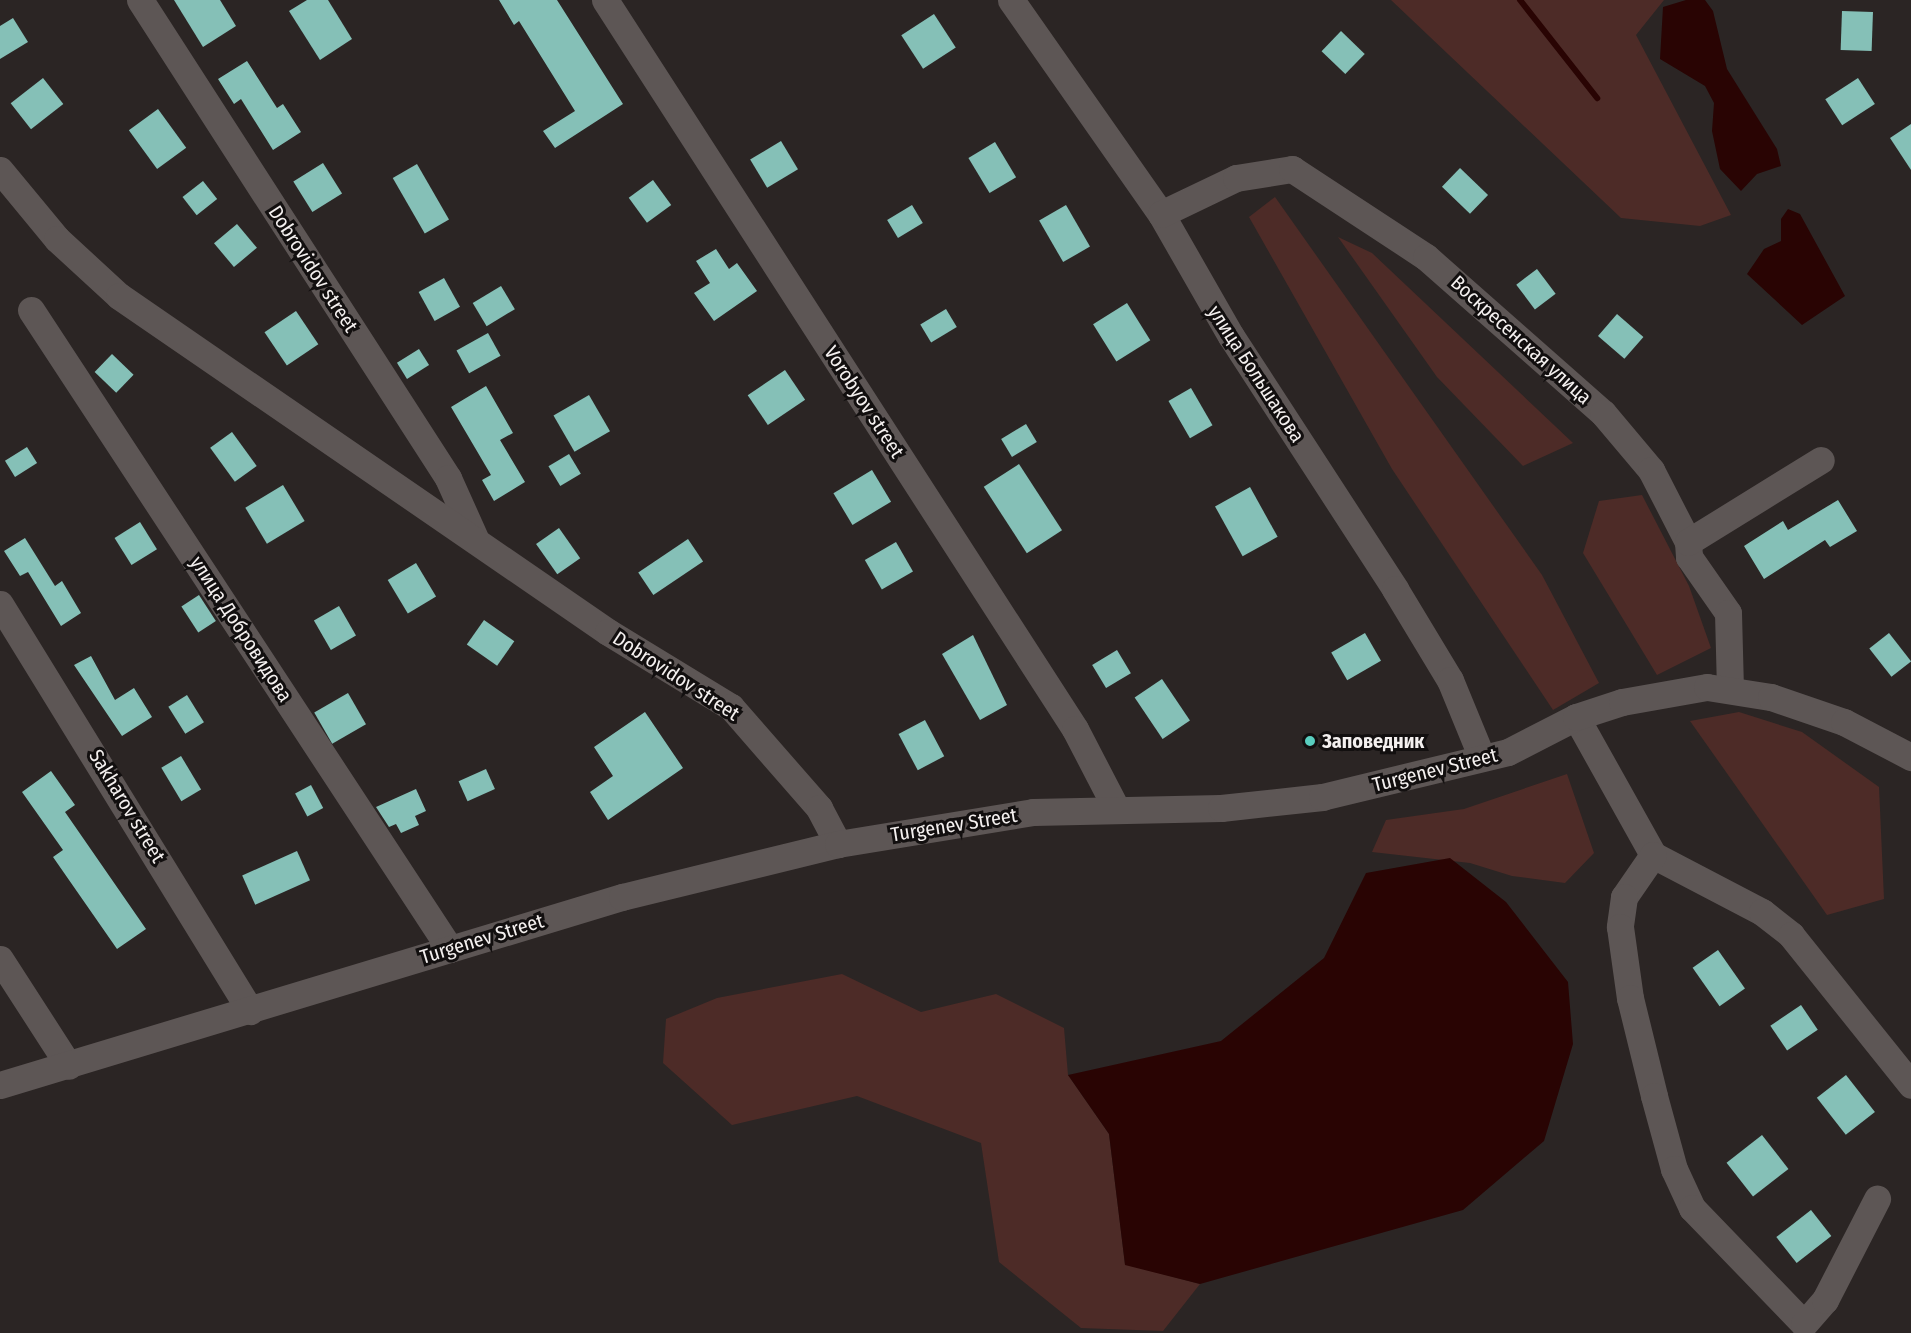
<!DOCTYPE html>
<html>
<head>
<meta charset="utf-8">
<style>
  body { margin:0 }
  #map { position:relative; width:1911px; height:1333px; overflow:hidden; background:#2b2524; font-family:"Fira Sans Condensed",sans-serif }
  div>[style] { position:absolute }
  .green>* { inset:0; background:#4d2b27 }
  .water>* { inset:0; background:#290403 }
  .stream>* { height:6px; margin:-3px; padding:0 3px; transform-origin:3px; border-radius:3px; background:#290403 }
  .building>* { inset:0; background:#85c0b7; transform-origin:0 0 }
  .minor>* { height:27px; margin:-13.5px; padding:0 13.5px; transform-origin:13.5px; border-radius:13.5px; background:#5d5655 }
  .dots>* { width:16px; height:16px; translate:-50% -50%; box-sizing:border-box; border:3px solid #120f0f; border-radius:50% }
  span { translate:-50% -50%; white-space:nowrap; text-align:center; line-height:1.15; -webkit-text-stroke:6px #120f0f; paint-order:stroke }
  .street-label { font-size:20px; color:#f4f0ef }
  .poi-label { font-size:20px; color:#f4f0ef; font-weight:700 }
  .left { translate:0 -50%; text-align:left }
</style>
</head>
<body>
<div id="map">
  <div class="green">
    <i style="clip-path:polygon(1391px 0,1664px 0,1636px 35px,1731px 215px,1700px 226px,1621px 218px)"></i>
    <i style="clip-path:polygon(1275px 197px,1542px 575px,1599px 683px,1553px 710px,1392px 469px,1249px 217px)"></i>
    <i style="clip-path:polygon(1338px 237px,1372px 253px,1573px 443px,1523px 466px,1437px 377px)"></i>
    <i style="clip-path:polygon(1642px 495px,1689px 586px,1711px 648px,1657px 675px,1583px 553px,1599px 501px)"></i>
    <i style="clip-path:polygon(1739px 712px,1802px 732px,1879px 787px,1884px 899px,1827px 915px,1690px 721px)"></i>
    <i style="clip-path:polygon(1567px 774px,1594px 853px,1565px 883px,1512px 876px,1470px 863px,1372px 852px,1386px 820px,1464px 809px)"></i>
    <i style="clip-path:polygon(842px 974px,921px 1012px,996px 994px,1064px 1028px,1068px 1075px,1109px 1134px,1125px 1264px,1200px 1284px,1163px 1331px,1081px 1328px,999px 1262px,981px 1143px,857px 1096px,732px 1125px,663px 1063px,666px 1019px,717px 998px)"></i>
  </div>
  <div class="water">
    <i style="clip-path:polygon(1686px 0,1705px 0,1713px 11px,1727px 69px,1777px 149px,1781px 166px,1757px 174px,1741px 191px,1720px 169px,1712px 131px,1714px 103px,1705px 86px,1660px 59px,1663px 7px)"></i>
    <i style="clip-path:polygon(1788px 209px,1800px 214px,1845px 296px,1802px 325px,1747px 274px,1764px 249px,1781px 241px,1781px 219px)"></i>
    <i style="clip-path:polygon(1450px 858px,1506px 902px,1568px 982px,1573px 1044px,1544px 1141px,1463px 1210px,1200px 1284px,1125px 1265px,1109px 1134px,1068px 1075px,1221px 1041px,1324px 958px,1366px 873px)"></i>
  </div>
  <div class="stream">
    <i style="left:1520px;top:0;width:125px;rotate:51.8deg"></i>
  </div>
  <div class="building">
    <i style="clip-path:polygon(174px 0,220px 0,236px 26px,203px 47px)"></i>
    <i style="clip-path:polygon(307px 0,328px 0,352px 39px,320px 60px,289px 11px)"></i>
    <i style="clip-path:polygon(499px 0,557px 0,623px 104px,555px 148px,543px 131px,575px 111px,519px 21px,514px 25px)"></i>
    <i style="left:1842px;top:11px;width:31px;height:39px;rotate:2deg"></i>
    <i style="left:934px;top:14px;width:40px;height:39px;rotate:57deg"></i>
    <i style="clip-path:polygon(13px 18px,28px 42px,0 59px,0 26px)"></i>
    <i style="left:1341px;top:31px;width:33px;height:28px;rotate:44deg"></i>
    <i style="clip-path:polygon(247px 61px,277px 108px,283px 104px,301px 132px,273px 150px,241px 99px,234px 104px,218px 79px)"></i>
    <i style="left:43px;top:78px;width:33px;height:41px;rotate:52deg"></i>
    <i style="left:1858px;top:78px;width:31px;height:39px;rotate:57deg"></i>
    <i style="left:158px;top:109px;width:48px;height:36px;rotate:54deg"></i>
    <i style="clip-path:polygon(1911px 124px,1911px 170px,1890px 138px)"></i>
    <i style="left:781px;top:141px;width:33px;height:36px;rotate:59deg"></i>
    <i style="left:995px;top:142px;width:41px;height:31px;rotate:59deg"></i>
    <i style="left:323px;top:163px;width:36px;height:35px;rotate:58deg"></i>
    <i style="left:417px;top:164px;width:64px;height:28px;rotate:60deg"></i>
    <i style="left:1460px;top:168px;width:39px;height:26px;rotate:44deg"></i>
    <i style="left:653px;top:180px;width:31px;height:30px;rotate:54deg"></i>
    <i style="left:203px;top:181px;width:23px;height:26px;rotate:52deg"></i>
    <i style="left:912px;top:205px;width:21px;height:29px;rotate:59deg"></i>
    <i style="left:1066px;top:205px;width:48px;height:31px;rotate:60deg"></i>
    <i style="left:237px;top:224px;width:31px;height:30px;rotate:50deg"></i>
    <i style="clip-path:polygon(716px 249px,729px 269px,737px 263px,757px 291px,714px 321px,694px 293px,710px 283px,696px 261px)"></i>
    <i style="left:1537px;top:269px;width:31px;height:26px;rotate:53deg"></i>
    <i style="left:444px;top:278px;width:33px;height:29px;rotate:61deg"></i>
    <i style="left:501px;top:286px;width:27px;height:33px;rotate:59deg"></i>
    <i style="left:1127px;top:303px;width:44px;height:40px;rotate:58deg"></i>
    <i style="left:946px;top:309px;width:21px;height:30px;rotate:59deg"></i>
    <i style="left:296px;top:311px;width:40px;height:38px;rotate:56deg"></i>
    <i style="left:1617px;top:314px;width:35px;height:29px;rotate:41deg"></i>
    <i style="left:488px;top:333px;width:26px;height:36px;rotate:61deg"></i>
    <i style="left:419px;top:349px;width:19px;height:26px;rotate:58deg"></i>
    <i style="left:112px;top:354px;width:30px;height:25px;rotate:44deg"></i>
    <i style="left:785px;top:370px;width:36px;height:45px;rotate:56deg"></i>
    <i style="clip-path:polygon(486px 386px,513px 433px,500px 440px,525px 482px,494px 501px,482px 480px,491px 475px,451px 407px)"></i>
    <i style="left:1191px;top:388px;width:43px;height:26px;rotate:60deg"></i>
    <i style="left:589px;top:395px;width:42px;height:41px;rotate:60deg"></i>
    <i style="left:1026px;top:424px;width:21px;height:29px;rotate:59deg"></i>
    <i style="left:232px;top:432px;width:42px;height:27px;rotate:54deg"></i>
    <i style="left:27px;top:447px;width:19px;height:26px;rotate:58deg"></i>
    <i style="left:569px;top:454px;width:23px;height:24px;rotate:59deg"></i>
    <i style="left:1019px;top:464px;width:79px;height:42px;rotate:57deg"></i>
    <i style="left:872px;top:470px;width:37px;height:45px;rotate:59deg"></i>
    <i style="left:283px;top:485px;width:42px;height:44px;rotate:59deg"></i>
    <i style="left:1250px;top:487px;width:57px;height:40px;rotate:61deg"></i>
    <i style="clip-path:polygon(1838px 500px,1857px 531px,1830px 547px,1825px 540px,1764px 579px,1744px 546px,1783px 521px,1788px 530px)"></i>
    <i style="left:140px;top:522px;width:32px;height:30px;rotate:58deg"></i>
    <i style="left:559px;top:528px;width:37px;height:28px;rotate:55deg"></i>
    <i style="clip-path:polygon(25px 538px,55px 586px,62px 581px,81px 613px,61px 626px,28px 572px,20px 576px,4px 551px)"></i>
    <i style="left:688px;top:539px;width:27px;height:60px;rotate:56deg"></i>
    <i style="left:896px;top:542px;width:34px;height:36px;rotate:60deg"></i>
    <i style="left:416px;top:563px;width:39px;height:33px;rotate:59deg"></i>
    <i style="left:199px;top:595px;width:31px;height:21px;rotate:57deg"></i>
    <i style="left:339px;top:606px;width:34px;height:29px;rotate:60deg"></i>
    <i style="left:484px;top:620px;width:37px;height:30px;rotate:35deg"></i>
    <i style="left:1365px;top:633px;width:32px;height:39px;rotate:60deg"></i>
    <i style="left:1889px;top:633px;width:36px;height:25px;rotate:52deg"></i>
    <i style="clip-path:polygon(973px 635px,1007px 705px,980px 720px,942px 654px)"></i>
    <i style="left:1117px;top:650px;width:27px;height:29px;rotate:59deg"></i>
    <i style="clip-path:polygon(91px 656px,115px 700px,134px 688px,152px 717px,122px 736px,74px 665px)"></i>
    <i style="left:1162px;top:679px;width:50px;height:33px;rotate:56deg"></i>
    <i style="left:348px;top:693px;width:36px;height:39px;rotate:60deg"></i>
    <i style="left:187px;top:695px;width:32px;height:22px;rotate:58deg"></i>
    <i style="clip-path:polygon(645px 712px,683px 768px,608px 820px,590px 792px,613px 776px,594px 747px)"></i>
    <i style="left:925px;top:720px;width:41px;height:30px;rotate:62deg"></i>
    <i style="left:181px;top:756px;width:39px;height:23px;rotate:59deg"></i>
    <i style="left:486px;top:769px;width:22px;height:30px;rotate:66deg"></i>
    <i style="clip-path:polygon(51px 771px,75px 805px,65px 812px,146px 929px,117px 949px,53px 857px,63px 850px,22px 792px)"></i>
    <i style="left:311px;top:785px;width:26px;height:18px;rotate:62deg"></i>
    <i style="clip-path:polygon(416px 789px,426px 811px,415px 816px,419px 825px,401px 833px,396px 824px,389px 827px,376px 807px)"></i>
    <i style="left:297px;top:851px;width:32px;height:60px;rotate:66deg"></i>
    <i style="left:1718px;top:950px;width:47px;height:31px;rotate:55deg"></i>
    <i style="left:1801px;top:1005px;width:30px;height:37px;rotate:56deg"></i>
    <i style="left:1846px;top:1075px;width:47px;height:37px;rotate:52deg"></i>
    <i style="left:1762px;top:1135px;width:43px;height:45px;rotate:52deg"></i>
    <i style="left:1811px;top:1210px;width:33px;height:44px;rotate:52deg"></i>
  </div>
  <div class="minor">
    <i style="left:140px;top:0;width:569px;rotate:57.2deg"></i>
    <i style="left:448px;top:478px;width:66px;rotate:65.8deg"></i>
    <i style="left:605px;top:0;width:867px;rotate:57.19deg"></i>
    <i style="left:1075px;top:729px;width:89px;rotate:62.6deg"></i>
    <i style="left:1011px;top:0;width:261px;rotate:55deg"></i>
    <i style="left:1161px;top:214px;width:141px;rotate:60.2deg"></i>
    <i style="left:1231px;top:336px;width:302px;rotate:57deg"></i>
    <i style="left:1395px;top:589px;width:106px;rotate:58.9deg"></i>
    <i style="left:1450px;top:680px;width:84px;rotate:67.7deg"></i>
    <i style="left:0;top:170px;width:89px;rotate:50.4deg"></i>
    <i style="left:57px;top:239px;width:84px;rotate:42.6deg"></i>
    <i style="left:119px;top:296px;width:593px;rotate:34.49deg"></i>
    <i style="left:608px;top:632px;width:144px;rotate:31.4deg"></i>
    <i style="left:731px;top:707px;width:134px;rotate:48.9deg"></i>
    <i style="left:819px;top:808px;width:41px;rotate:62.2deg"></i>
    <i style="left:1161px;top:214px;width:83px;rotate:-25.6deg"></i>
    <i style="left:1236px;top:178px;width:57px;rotate:-9.1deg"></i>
    <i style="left:1292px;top:169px;width:160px;rotate:33.3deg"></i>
    <i style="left:1426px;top:257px;width:236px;rotate:41.4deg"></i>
    <i style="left:1603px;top:413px;width:75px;rotate:49.9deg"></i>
    <i style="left:1651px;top:470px;width:81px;rotate:62.8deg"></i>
    <i style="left:1688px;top:542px;width:15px;rotate:86deg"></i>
    <i style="left:1689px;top:557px;width:68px;rotate:55.1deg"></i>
    <i style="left:1728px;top:613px;width:77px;rotate:88.5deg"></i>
    <i style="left:31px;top:310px;width:764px;rotate:56.75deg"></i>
    <i style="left:1688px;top:542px;width:156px;rotate:-31.7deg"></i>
    <i style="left:0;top:604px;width:478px;rotate:58.4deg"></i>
    <i style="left:1576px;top:717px;width:158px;rotate:60.8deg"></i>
    <i style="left:1653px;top:855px;width:123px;rotate:27.6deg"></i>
    <i style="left:1762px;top:912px;width:37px;rotate:38deg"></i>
    <i style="left:1791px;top:935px;width:192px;rotate:51.3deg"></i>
    <i style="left:1653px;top:855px;width:51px;rotate:124.6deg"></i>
    <i style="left:1624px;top:897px;width:30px;rotate:98deg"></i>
    <i style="left:1620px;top:927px;width:72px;rotate:82deg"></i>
    <i style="left:1630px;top:998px;width:101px;rotate:76.2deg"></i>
    <i style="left:1654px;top:1096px;width:76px;rotate:74.7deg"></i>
    <i style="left:1674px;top:1169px;width:43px;rotate:65.2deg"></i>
    <i style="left:1692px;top:1208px;width:161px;rotate:46deg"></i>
    <i style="left:1804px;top:1324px;width:32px;rotate:-49deg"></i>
    <i style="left:1825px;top:1300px;width:114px;rotate:-62.8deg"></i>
    <i style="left:0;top:959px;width:127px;rotate:57.2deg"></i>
    <i style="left:0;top:1085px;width:650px;rotate:-16.82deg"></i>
    <i style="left:622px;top:897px;width:222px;rotate:-13.8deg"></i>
    <i style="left:838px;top:844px;width:198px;rotate:-9.3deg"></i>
    <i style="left:1033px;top:812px;width:188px;rotate:-1.2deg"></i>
    <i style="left:1221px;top:808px;width:102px;rotate:-6.2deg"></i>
    <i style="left:1322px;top:797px;width:191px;rotate:-13.6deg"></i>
    <i style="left:1508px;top:752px;width:76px;rotate:-27.2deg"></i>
    <i style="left:1576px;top:717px;width:48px;rotate:-18.1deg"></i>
    <i style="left:1622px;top:702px;width:86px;rotate:-10deg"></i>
    <i style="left:1707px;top:687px;width:65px;rotate:8.9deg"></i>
    <i style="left:1771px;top:697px;width:77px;rotate:18.9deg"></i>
    <i style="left:1844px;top:722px;width:76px;rotate:27.6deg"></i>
  </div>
  <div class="dots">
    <i style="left:1310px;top:741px;background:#59cebf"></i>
  </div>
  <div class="street-label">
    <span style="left:313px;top:269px;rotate:57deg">Dobrovidov street</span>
    <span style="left:1521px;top:340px;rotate:42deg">Воскресенская улица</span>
    <span style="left:1256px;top:374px;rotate:57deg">улица Большакова</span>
    <span style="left:864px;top:402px;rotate:57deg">Vorobyov street</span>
    <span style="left:241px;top:629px;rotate:57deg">улица Добровидова</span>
    <span style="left:676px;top:676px;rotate:33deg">Dobrovidov street</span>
    <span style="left:1435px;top:770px;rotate:-14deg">Turgenev Street</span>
    <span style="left:127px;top:806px;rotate:59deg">Sakharov street</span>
    <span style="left:954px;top:825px;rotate:-9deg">Turgenev Street</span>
    <span style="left:482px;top:939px;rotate:-17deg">Turgenev Street</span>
  </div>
  <div class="poi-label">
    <span class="left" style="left:1322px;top:741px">Заповедник</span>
  </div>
</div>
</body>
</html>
